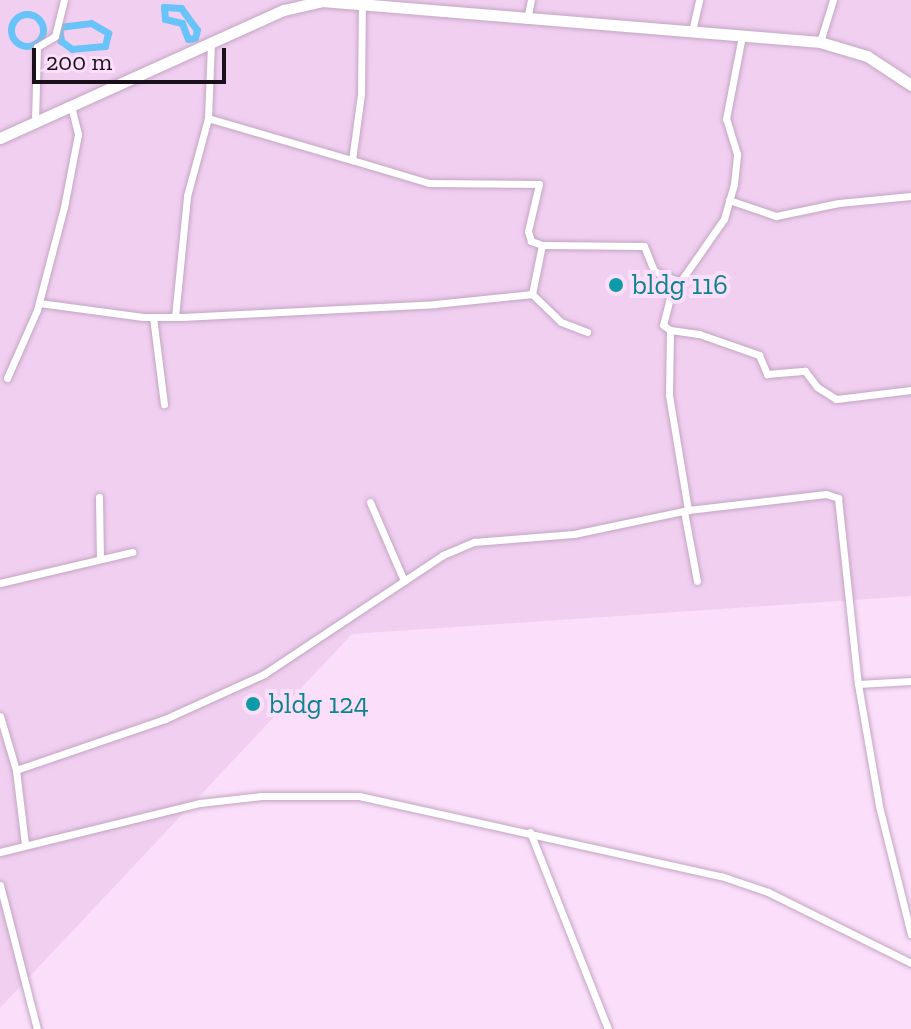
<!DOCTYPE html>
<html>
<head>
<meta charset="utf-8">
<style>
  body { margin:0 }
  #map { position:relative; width:911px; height:1029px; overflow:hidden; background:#fadefa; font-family:"Zilla Slab",serif }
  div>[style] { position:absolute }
  .built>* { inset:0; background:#f1cff1 }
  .canal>* { height:7px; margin:-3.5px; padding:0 3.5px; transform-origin:3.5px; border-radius:3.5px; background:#68c4f8 }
  .canal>.ring { margin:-3.5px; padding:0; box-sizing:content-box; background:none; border:7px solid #68c4f8; border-radius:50% }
  .roads { filter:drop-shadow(0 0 2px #c2a6c1) drop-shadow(0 0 2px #c2a6c1) }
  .street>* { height:7px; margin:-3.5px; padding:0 3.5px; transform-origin:3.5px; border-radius:3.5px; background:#fff }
  .primary>* { height:11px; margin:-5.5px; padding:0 5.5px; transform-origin:5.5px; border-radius:5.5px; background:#fff }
  .dots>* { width:22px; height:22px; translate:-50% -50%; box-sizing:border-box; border:4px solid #fadefa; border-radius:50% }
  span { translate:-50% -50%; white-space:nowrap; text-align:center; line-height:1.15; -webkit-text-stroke:8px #fadefa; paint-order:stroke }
  .culture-label { font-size:28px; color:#0d838f }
  .left { translate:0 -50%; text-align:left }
  .scale { position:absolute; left:32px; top:48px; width:194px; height:36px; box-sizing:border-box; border:4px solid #1a101a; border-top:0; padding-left:10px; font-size:24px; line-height:28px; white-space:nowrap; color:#1a101a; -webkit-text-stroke:6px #fadefa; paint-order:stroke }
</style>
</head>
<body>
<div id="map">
  <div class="built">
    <i style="clip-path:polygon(0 0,911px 0,911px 596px,352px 634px,0 1008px)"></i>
  </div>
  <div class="canal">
    <i style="left:164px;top:7px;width:17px;rotate:3deg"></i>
    <i style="left:181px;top:8px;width:27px;rotate:54deg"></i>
    <i style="left:197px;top:30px;width:8px;rotate:104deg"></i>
    <i style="left:195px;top:38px;width:7px;rotate:172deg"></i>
    <i style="left:188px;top:39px;width:17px;rotate:-111deg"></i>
    <i style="left:182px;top:23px;width:17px;rotate:-167deg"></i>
    <i style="left:165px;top:19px;width:12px;rotate:-95deg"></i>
    <i class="ring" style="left:11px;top:14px;width:25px;height:25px"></i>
    <i style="left:91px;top:23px;width:20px;rotate:30deg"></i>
    <i style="left:108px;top:33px;width:13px;rotate:103deg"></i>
    <i style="left:105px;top:46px;width:33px;rotate:175deg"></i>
    <i style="left:72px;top:49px;width:14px;rotate:-144deg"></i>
    <i style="left:61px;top:41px;width:14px;rotate:-98deg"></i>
    <i style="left:59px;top:27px;width:32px;rotate:-7deg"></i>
  </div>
  <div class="roads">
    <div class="street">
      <i style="left:527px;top:20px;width:20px;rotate:-79deg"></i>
      <i style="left:692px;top:31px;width:32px;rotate:-77deg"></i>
      <i style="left:820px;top:42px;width:44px;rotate:-72.8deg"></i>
      <i style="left:208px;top:118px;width:150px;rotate:16.3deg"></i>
      <i style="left:35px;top:122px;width:75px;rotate:-88.5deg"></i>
      <i style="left:37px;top:47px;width:21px;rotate:-31deg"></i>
      <i style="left:55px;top:36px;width:37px;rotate:-76deg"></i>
      <i style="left:729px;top:200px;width:50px;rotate:18.8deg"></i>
      <i style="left:776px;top:216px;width:64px;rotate:-11.7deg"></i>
      <i style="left:839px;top:203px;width:72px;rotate:-5.6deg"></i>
      <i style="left:542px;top:245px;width:102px;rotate:0.6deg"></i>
      <i style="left:644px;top:246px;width:27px;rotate:68deg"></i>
      <i style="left:654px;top:271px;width:28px;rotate:23deg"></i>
      <i style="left:680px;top:282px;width:77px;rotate:-55.1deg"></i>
      <i style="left:724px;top:219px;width:36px;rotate:-74deg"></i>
      <i style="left:734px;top:184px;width:30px;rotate:-84deg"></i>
      <i style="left:737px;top:154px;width:37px;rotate:-107deg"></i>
      <i style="left:726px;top:119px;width:85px;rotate:-79.1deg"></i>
      <i style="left:674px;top:282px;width:44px;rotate:104.3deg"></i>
      <i style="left:663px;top:325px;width:9px;rotate:36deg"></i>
      <i style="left:670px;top:330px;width:29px;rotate:8deg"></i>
      <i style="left:699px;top:334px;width:64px;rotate:19.3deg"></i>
      <i style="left:759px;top:355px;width:21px;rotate:67deg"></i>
      <i style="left:767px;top:374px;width:38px;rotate:-5deg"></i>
      <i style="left:805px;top:371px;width:20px;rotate:53deg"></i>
      <i style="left:817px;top:387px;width:22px;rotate:32deg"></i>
      <i style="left:836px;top:399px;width:76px;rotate:-6.8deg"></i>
      <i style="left:532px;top:294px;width:40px;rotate:44deg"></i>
      <i style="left:561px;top:322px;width:28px;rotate:21deg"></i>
      <i style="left:39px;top:303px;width:105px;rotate:7.7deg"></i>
      <i style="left:143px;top:317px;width:39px"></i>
      <i style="left:182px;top:317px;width:253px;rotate:-2.9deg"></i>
      <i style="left:435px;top:304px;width:98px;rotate:-5.9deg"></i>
      <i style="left:532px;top:294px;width:50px;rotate:-78.5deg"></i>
      <i style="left:542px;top:245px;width:12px;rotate:-160deg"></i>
      <i style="left:531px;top:241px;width:10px;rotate:-107deg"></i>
      <i style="left:528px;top:231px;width:48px;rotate:-76.8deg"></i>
      <i style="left:539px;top:184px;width:110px;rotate:-179.5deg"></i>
      <i style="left:429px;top:183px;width:80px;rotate:-163.4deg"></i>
      <i style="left:352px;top:160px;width:67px;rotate:-82.2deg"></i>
      <i style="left:361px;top:94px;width:90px;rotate:-89.4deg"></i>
      <i style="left:153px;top:317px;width:88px;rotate:82.8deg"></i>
      <i style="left:175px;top:317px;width:122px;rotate:-84.3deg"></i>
      <i style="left:187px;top:196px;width:81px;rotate:-74.9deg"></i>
      <i style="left:208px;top:118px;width:75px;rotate:-87.7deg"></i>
      <i style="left:670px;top:330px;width:65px;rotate:90.9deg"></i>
      <i style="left:669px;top:395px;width:117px;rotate:80.6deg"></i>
      <i style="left:688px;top:510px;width:139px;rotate:-6.6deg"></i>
      <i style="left:826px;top:494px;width:13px;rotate:18deg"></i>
      <i style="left:838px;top:498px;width:187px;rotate:83.9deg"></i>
      <i style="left:858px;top:684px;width:124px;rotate:80.2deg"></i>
      <i style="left:879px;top:806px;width:132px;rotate:76deg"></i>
      <i style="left:7px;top:378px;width:74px;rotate:-66.2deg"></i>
      <i style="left:37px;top:310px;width:106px;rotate:-75.3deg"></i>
      <i style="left:64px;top:207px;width:74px;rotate:-79.1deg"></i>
      <i style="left:78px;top:134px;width:30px;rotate:-104deg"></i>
      <i style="left:99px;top:497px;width:62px;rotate:89.1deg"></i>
      <i style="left:370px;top:502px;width:86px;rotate:66.7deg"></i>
      <i style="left:684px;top:511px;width:71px;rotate:79.5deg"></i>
      <i style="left:0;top:583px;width:136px;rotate:-13.2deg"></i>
      <i style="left:858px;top:684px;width:53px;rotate:-3.2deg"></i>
      <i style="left:0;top:716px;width:56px;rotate:73.5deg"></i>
      <i style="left:16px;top:770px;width:75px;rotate:83.1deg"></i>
      <i style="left:16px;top:770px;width:157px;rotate:-18.9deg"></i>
      <i style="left:165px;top:719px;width:109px;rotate:-24.4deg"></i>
      <i style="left:264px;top:674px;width:215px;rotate:-33.6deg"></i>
      <i style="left:443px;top:555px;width:34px;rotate:-23deg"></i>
      <i style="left:474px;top:542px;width:100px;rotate:-4.6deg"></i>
      <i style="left:574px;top:534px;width:116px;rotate:-11.9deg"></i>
      <i style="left:530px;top:832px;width:212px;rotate:68.4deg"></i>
      <i style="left:0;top:852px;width:206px;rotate:-13.8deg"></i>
      <i style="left:200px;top:803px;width:62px;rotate:-6.4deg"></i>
      <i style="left:262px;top:796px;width:97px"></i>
      <i style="left:359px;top:796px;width:371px;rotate:12.5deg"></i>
      <i style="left:721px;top:876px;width:50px;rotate:18.8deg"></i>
      <i style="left:768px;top:892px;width:160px;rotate:26.4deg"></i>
      <i style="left:0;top:885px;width:149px;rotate:75.6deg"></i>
    </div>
    <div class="primary">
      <i style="left:0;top:138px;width:312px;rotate:-24.3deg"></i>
      <i style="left:284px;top:10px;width:39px;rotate:-13deg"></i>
      <i style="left:322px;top:1px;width:500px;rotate:4.7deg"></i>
      <i style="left:820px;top:42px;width:49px;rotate:16.6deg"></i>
      <i style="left:867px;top:56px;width:53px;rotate:33.4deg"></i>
    </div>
  </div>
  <div class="dots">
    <i style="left:616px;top:285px;background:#0f9aa8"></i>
    <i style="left:253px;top:704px;background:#0f9aa8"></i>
  </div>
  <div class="culture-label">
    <span class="left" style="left:632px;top:285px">bldg 116</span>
    <span class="left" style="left:269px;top:704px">bldg 124</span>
  </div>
  <div class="scale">200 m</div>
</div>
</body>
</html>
